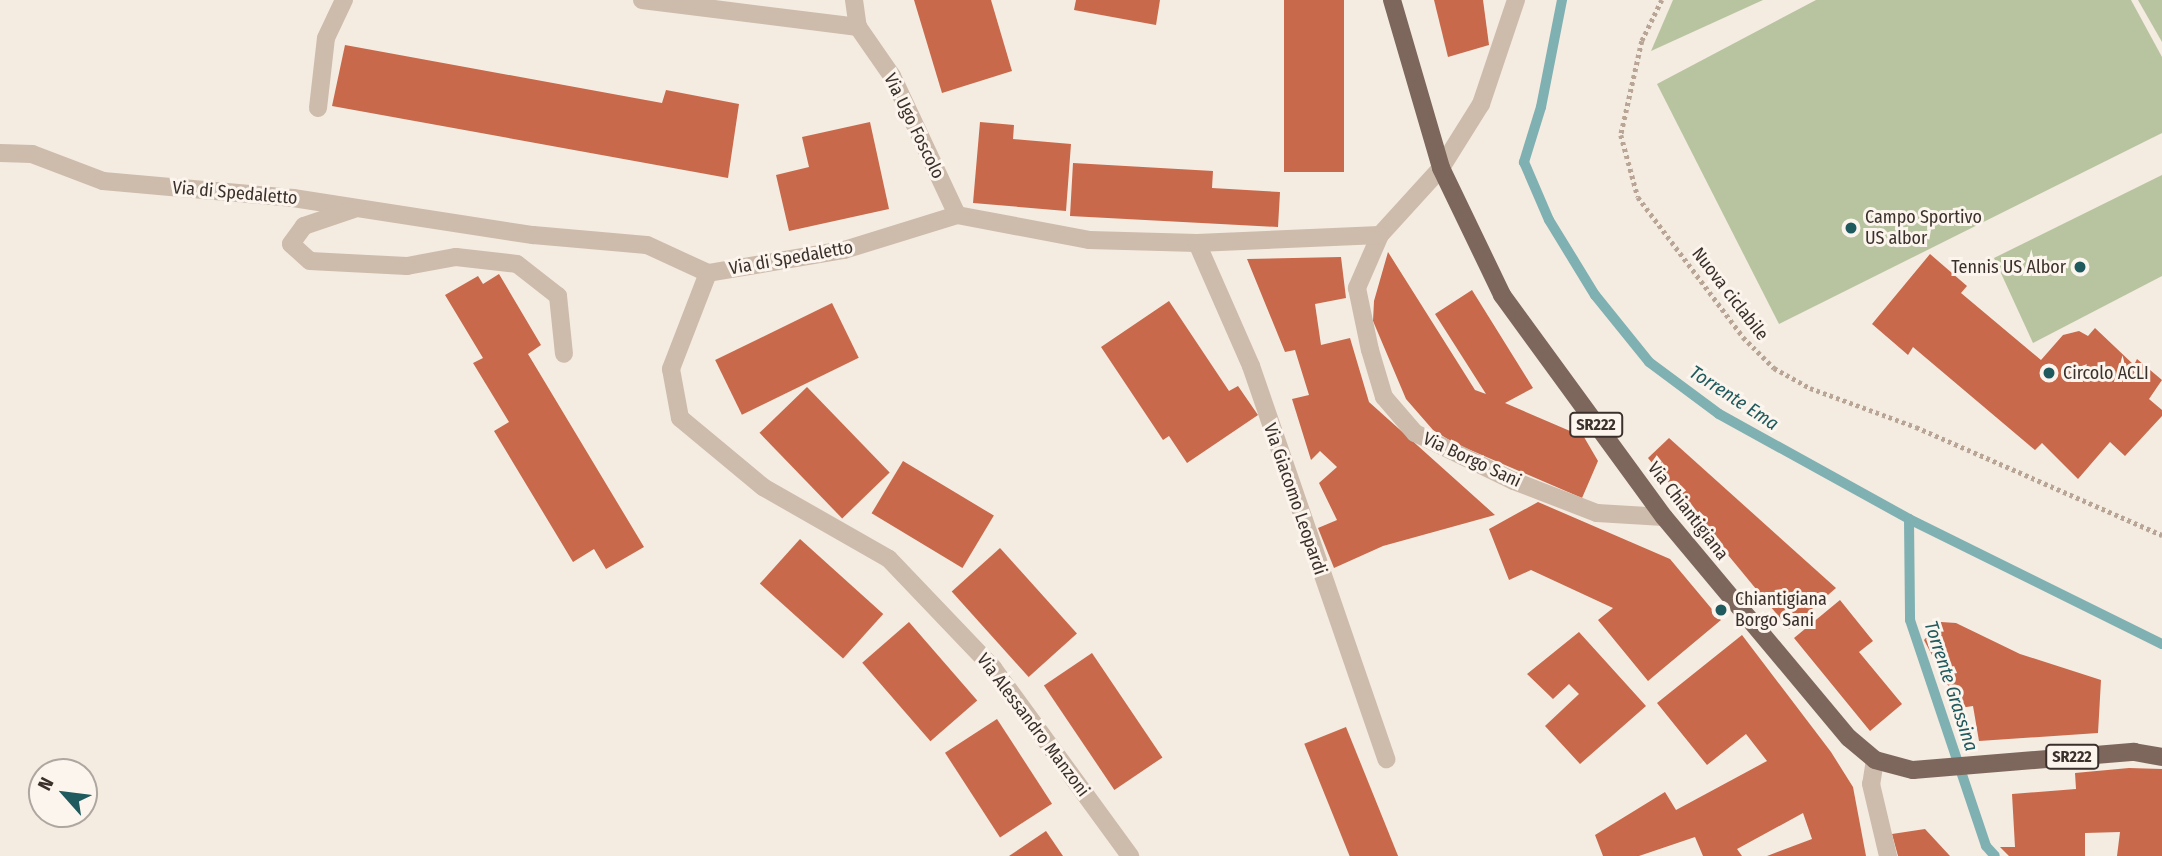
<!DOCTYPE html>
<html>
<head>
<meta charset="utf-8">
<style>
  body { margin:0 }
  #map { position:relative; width:2162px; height:856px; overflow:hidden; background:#f4ebe1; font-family:"Fira Sans Condensed",sans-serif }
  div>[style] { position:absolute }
  .green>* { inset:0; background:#b8c4a0 }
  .stream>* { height:10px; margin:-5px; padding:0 5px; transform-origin:5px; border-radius:5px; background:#7fb0b2 }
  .building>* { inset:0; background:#c8694b; transform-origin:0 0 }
  .path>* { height:4.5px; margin-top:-2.25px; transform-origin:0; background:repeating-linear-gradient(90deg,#b9a596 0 3.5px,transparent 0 7px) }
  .minor>* { height:18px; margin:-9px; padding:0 9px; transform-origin:9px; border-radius:9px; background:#cdbbac }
  .major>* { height:18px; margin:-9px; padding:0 9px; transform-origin:9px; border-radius:9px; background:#7d675c }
  .dots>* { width:19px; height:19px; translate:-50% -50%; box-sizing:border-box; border:4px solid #fbf5ee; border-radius:50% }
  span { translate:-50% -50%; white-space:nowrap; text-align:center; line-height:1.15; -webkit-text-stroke:6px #fbf5ee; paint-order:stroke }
  .shield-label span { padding:2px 5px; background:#fbf5ee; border:2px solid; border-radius:5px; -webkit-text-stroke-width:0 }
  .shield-label { font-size:16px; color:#3b302b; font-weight:700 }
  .street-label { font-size:18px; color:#3b302b }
  .poi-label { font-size:18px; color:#3b302b }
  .left { translate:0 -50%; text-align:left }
  .right { translate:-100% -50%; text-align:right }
  .water-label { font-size:19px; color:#1f5a5e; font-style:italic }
  .north { position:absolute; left:28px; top:758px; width:70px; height:70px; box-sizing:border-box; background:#fbf5ee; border:2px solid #aea6a0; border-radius:50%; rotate:298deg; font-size:19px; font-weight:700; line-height:28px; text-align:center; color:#3b302b }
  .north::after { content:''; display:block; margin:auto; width:24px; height:32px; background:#1f5a5e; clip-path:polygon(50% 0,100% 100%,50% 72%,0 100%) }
</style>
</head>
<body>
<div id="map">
  <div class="green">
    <i style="clip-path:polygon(1673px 0,1763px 0,1651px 51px)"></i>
    <i style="clip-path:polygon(1816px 0,2131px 0,2162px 57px,2162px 133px,1779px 324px,1657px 84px)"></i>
    <i style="clip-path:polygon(2138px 0,2162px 0,2162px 42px)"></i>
    <i style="clip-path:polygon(2162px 175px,2162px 276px,2033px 343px,1994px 258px)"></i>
  </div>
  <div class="stream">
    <i style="left:1562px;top:0;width:109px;rotate:101.1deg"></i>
    <i style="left:1541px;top:107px;width:58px;rotate:107.2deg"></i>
    <i style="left:1524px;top:162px;width:63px;rotate:66.7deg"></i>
    <i style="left:1549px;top:220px;width:88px;rotate:58.5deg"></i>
    <i style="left:1595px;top:295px;width:86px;rotate:51.1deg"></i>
    <i style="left:1649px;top:362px;width:87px;rotate:36.6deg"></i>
    <i style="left:1719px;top:414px;width:217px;rotate:28.9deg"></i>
    <i style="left:1909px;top:519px;width:282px;rotate:26.3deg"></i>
    <i style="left:1909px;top:519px;width:101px;rotate:89.4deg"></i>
    <i style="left:1910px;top:620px;width:238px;rotate:71.4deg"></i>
    <i style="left:1986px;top:846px;width:13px;rotate:48deg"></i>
  </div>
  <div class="building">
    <i style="clip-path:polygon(914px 0,991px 0,1012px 71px,942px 93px)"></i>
    <i style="clip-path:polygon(1076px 0,1160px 0,1156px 25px,1074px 10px)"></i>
    <i style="left:1284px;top:0;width:60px;height:172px"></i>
    <i style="clip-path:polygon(1434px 0,1483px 0,1489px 45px,1448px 57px)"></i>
    <i style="clip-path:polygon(345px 45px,662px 103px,666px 90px,739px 104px,728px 178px,332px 106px)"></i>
    <i style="clip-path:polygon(870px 122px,889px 209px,789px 231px,776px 175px,809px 167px,802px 137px)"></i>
    <i style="clip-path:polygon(980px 122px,1014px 125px,1013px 139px,1071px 144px,1066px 211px,973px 203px)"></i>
    <i style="clip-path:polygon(1073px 163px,1213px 171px,1212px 188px,1280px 192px,1278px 227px,1070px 216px)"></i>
    <i style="clip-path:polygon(1388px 252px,1475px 390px,1486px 394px,1435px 314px,1472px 290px,1533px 388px,1505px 403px,1584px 437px,1598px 461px,1582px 498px,1454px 443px,1433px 430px,1406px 399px,1373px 321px,1374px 301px)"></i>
    <i style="clip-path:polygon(1930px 254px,1967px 286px,1961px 293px,2041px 360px,2063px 335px,2079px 331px,2088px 336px,2095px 328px,2134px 365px,2137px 359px,2162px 380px,2149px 399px,2162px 410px,2162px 416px,2125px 456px,2110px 442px,2078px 479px,2042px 443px,2035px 450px,1913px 347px,1908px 355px,1872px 324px)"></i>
    <i style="clip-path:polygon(1341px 257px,1346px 298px,1315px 304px,1321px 345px,1350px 338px,1369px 402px,1495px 515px,1383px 546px,1334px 568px,1318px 528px,1337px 520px,1319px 483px,1337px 467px,1320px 451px,1311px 460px,1292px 399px,1309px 395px,1295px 350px,1285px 352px,1247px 259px)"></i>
    <i style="clip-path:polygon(499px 274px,541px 345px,528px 354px,644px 547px,606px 569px,594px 549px,573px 562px,494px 431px,509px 422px,473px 363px,483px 358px,445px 295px,478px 276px,483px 284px)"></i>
    <i style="clip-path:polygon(1169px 301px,1229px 391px,1238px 386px,1258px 415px,1187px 463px,1169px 436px,1163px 440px,1101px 347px)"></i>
    <i style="left:832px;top:303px;width:61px;height:130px;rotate:64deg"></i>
    <i style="left:807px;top:387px;width:119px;height:66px;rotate:46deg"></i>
    <i style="clip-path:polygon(1669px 438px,1836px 588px,1789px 629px,1648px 458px)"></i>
    <i style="left:903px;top:461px;width:106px;height:61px;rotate:31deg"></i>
    <i style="clip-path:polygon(1538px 502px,1670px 559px,1721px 620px,1648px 681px,1598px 620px,1613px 608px,1531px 570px,1509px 580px,1489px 529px)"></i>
    <i style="left:800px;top:539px;width:112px;height:60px;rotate:42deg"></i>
    <i style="left:1000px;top:548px;width:115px;height:65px;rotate:48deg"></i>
    <i style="clip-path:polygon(1840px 600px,1873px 641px,1859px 652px,1902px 704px,1870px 731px,1794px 638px)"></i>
    <i style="left:909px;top:622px;width:104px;height:62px;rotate:49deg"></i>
    <i style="clip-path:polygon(1941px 622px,1956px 623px,2020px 654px,2101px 680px,2098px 733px,1979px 741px,1973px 706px,1960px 708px,1924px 640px)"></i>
    <i style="clip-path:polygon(1579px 632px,1646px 706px,1580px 764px,1545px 726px,1579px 694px,1569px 684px,1553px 699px,1527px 674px)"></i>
    <i style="clip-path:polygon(1742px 635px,1831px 752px,1853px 787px,1866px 856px,1767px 856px,1812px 839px,1803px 813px,1737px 849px,1742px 856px,1703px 856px,1695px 837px,1639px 856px,1603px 856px,1595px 835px,1665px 792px,1676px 810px,1767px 761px,1746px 734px,1707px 765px,1657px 703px)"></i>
    <i style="left:1092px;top:653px;width:126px;height:58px;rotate:56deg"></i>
    <i style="left:997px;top:719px;width:101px;height:62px;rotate:57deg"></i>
    <i style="left:1346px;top:727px;width:139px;height:45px;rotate:68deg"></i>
    <i style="clip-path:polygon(2129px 768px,2162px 769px,2162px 856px,2117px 856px,2120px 832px,2085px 833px,2085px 856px,2009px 856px,2000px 847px,2015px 847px,2012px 794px,2076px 789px,2075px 773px)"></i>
    <i style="clip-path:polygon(1925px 829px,1950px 856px,1898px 856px,1892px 834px)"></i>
    <i style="clip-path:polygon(1046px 831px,1063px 856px,1009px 856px)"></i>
  </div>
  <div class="path">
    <i style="left:1662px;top:0;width:46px;rotate:116deg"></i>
    <i style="left:1642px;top:41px;width:96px;rotate:102.6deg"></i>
    <i style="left:1621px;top:135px;width:64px;rotate:74.7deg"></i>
    <i style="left:1638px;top:197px;width:175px;rotate:53.1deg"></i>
    <i style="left:1743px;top:337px;width:44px;rotate:45deg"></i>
    <i style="left:1774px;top:368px;width:41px;rotate:29.1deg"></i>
    <i style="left:1810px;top:388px;width:113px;rotate:20.2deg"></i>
    <i style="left:1916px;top:427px;width:269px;rotate:23.7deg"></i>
  </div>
  <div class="minor">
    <i style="left:642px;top:0;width:218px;rotate:7.1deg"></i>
    <i style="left:854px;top:0;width:27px;rotate:82deg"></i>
    <i style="left:858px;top:27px;width:60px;rotate:55.2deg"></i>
    <i style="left:892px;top:76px;width:153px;rotate:64.9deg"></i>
    <i style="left:1516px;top:0;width:110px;rotate:108.6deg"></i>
    <i style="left:1481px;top:104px;width:75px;rotate:122deg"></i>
    <i style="left:1441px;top:168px;width:91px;rotate:132.3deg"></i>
    <i style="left:1380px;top:235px;width:58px;rotate:113.5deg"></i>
    <i style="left:1357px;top:288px;width:63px;rotate:78.2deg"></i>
    <i style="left:1370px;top:350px;width:49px;rotate:73.4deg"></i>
    <i style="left:1384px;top:397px;width:48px;rotate:49.3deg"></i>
    <i style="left:1415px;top:433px;width:110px;rotate:25.9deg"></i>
    <i style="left:1514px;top:481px;width:89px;rotate:21.1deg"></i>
    <i style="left:1597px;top:513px;width:67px;rotate:3.4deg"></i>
    <i style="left:318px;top:108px;width:70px;rotate:-83.5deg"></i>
    <i style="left:326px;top:38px;width:42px;rotate:-64.7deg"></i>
    <i style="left:0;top:153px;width:32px;rotate:2deg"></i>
    <i style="left:32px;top:154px;width:76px;rotate:20.8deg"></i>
    <i style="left:103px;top:181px;width:191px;rotate:5.1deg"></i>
    <i style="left:293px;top:198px;width:243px;rotate:8.8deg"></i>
    <i style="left:533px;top:235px;width:114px;rotate:5deg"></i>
    <i style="left:647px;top:245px;width:67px;rotate:24.7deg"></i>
    <i style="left:708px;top:273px;width:138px;rotate:-9.6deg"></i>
    <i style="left:844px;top:250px;width:118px;rotate:-17.2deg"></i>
    <i style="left:957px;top:215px;width:134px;rotate:10.7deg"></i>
    <i style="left:1089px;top:240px;width:108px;rotate:1.6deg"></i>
    <i style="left:1197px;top:243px;width:183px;rotate:-2.5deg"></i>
    <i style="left:354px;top:209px;width:53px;rotate:161.2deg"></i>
    <i style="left:304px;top:226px;width:22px;rotate:126deg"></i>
    <i style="left:291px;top:244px;width:25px;rotate:42deg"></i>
    <i style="left:310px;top:261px;width:97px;rotate:3deg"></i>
    <i style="left:407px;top:266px;width:50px;rotate:-10.4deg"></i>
    <i style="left:456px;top:257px;width:61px;rotate:6.5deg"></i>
    <i style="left:517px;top:264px;width:52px;rotate:38deg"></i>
    <i style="left:558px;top:296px;width:58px;rotate:84.1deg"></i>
    <i style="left:1197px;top:243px;width:134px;rotate:66.3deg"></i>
    <i style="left:1251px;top:366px;width:416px;rotate:71deg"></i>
    <i style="left:708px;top:273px;width:103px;rotate:111.1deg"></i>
    <i style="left:671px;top:369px;width:50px;rotate:79.6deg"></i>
    <i style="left:680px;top:418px;width:108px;rotate:39.7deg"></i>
    <i style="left:763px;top:487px;width:145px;rotate:29.7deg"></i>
    <i style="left:889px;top:559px;width:151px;rotate:46.3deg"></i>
    <i style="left:993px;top:668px;width:233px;rotate:53.9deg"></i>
    <i style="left:1875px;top:760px;width:24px;rotate:99deg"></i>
    <i style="left:1871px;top:784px;width:74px;rotate:76.7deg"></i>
  </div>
  <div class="major">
    <i style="left:1392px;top:0;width:175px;rotate:73.7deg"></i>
    <i style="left:1441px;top:168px;width:141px;rotate:64.3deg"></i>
    <i style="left:1502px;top:295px;width:275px;rotate:53.9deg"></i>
    <i style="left:1664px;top:517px;width:288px;rotate:50.1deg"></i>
    <i style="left:1849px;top:738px;width:34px;rotate:40deg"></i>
    <i style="left:1875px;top:760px;width:39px;rotate:15deg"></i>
    <i style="left:1913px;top:770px;width:222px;rotate:-4.7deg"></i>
    <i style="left:2134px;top:752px;width:28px;rotate:10deg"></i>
  </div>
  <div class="dots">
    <i style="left:1851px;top:228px;background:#1f5a5e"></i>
    <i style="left:2080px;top:267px;background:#1f5a5e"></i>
    <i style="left:2049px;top:373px;background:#1f5a5e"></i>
    <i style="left:1721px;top:610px;background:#1f5a5e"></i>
  </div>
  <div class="shield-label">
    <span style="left:1596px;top:425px">SR222</span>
    <span style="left:2072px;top:757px">SR222</span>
  </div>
  <div class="street-label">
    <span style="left:914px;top:126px;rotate:64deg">Via Ugo Foscolo</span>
    <span style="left:235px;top:193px;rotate:5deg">Via di Spedaletto</span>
    <span style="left:791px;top:258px;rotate:-10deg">Via di Spedaletto</span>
    <span style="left:1730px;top:294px;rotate:52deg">Nuova ciclabile</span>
    <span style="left:1472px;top:460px;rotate:25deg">Via Borgo Sani</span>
    <span style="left:1295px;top:499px;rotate:71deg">Via Giacomo Leopardi</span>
    <span style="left:1688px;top:511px;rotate:52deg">Via Chiantigiana</span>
    <span style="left:1033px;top:725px;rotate:53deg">Via Alessandro Manzoni</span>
  </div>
  <div class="poi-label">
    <span class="left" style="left:1865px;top:228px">Campo Sportivo<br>US albor</span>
    <span class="right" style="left:2066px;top:267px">Tennis US Albor</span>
    <span class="left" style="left:2063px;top:373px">Circolo ACLI</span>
    <span class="left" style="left:1735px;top:610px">Chiantigiana<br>Borgo Sani</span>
  </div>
  <div class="water-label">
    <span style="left:1734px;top:398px;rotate:33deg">Torrente Ema</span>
    <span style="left:1951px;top:686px;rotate:72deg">Torrente Grassina</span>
  </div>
  <div class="north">N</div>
</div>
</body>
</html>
